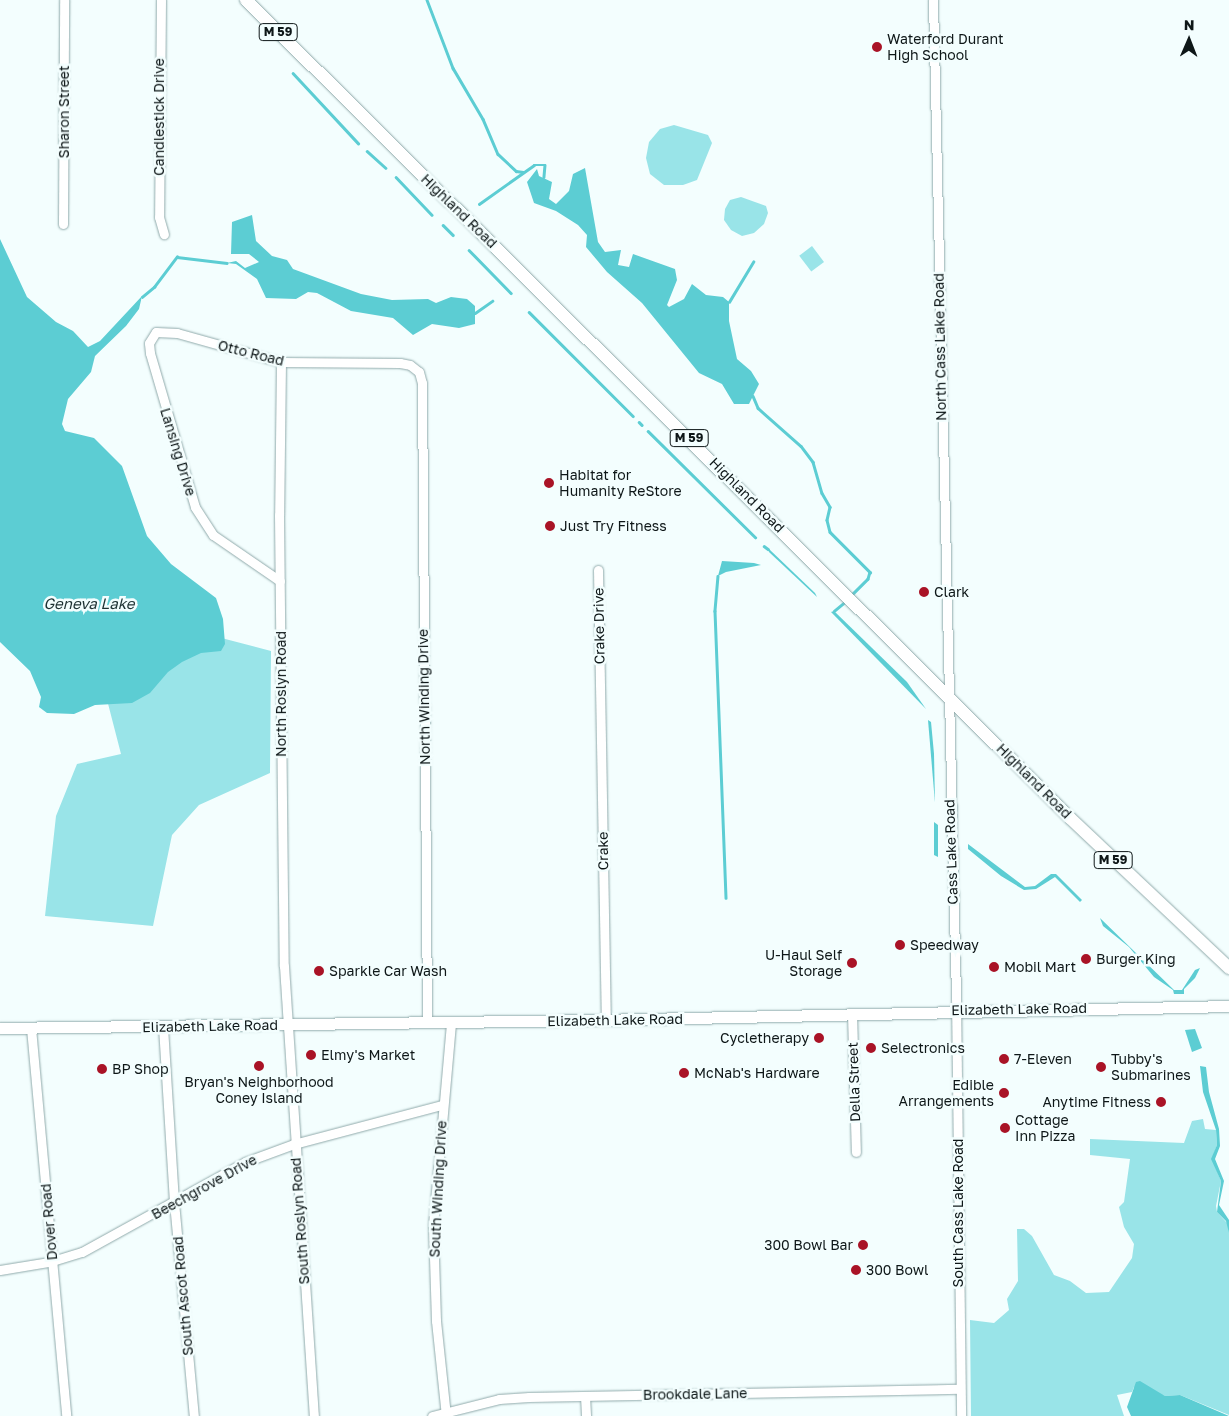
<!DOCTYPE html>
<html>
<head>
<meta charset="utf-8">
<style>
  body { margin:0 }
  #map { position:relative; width:1229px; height:1416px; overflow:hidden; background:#f3fefe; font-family:"Golos Text",sans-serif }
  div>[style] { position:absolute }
  .green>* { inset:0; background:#99e4e8; transform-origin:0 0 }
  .water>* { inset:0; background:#5ccdd3 }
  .stream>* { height:2.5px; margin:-1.25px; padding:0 1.25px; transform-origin:1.25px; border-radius:1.25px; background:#5ccdd3 }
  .roads { filter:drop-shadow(0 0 1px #90aaab) drop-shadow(0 0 1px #90aaab) }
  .minor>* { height:9px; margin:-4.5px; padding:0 4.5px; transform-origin:4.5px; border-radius:4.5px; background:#fff }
  .major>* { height:11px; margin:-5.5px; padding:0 5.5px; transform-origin:5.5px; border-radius:5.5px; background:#fff }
  .highway>* { height:12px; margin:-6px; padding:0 6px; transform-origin:6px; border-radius:6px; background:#fff }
  .dots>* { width:14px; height:14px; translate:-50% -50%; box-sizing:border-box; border:2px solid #f3fefe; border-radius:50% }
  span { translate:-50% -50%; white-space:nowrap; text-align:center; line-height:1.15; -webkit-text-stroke:5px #f3fefe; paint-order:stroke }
  .shield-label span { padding:1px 4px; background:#f3fefe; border:1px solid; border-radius:4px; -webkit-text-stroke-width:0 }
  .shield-label { font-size:12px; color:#0e1718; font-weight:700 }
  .poi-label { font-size:14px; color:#0e1718 }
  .left { translate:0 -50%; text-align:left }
  .right { translate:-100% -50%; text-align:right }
  .street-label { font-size:14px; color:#0e1718 }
  .water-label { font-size:15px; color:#1d3233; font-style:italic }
  .north { position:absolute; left:1164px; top:15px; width:50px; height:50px; -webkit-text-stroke:4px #f3fefe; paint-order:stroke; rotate:1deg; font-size:14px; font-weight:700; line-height:20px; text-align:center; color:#0e1718 }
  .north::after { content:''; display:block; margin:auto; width:18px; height:22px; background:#0e1718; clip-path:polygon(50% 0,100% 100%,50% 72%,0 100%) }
</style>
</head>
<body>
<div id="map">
  <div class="green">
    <i style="clip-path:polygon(674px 125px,708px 135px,712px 143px,697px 180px,683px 185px,664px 185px,650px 174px,646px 158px,649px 142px,660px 129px)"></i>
    <i style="clip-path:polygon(741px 197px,766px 206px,768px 213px,764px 224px,754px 233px,742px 236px,731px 230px,724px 220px,725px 209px,730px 200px)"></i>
    <i style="left:812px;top:246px;width:20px;height:16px;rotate:53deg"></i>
    <i style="clip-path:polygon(183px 628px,271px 651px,270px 773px,199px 805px,172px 835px,153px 926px,45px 916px,56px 816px,77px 764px,121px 754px,105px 692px)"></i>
    <i style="clip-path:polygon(1203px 1119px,1205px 1129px,1216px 1130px,1217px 1145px,1212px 1159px,1221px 1181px,1216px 1206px,1217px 1212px,1228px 1224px,1229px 1233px,1229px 1415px,1180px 1395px,1165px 1396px,1134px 1387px,1132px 1392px,1117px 1395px,1124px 1416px,971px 1416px,970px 1320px,994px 1323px,1009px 1310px,1007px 1299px,1018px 1281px,1017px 1229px,1024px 1229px,1032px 1236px,1054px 1275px,1070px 1281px,1086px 1293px,1109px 1292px,1132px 1258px,1134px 1244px,1124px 1227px,1119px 1207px,1124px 1202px,1130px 1159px,1090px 1155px,1090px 1139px,1184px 1143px,1192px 1121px)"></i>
  </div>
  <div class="water">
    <i style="clip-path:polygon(585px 168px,598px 242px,605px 252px,621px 250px,618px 265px,629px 267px,633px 254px,675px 269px,677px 280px,667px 305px,669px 307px,684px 299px,692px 284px,706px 295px,723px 297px,729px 302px,729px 321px,737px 359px,751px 371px,759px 384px,749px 404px,734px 404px,722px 384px,699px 373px,642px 303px,607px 272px,586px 247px,587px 235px,578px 225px,556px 211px,534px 203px,527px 182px,537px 169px,539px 176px,552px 182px,549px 199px,556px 204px,569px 191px,573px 174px)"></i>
    <i style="clip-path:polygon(252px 215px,256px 241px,272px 256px,287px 260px,293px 269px,361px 294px,392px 300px,428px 299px,436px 303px,451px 297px,467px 299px,475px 306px,475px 324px,459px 328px,432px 324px,413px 335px,393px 318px,351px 311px,317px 293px,308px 292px,296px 299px,266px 298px,257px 279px,236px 264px,227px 263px,236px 261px,245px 268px,259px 262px,249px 254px,231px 254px,232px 222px)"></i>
    <i style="clip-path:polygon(0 239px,27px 297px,56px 322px,73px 331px,88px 347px,100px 341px,142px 296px,139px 309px,126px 326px,95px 356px,91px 372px,68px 399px,62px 424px,65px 431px,94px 438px,122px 466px,147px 536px,171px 564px,216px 598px,223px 619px,225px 644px,221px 651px,201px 653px,182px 662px,168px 672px,150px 693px,132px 703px,95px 705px,74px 714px,47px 713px,39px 707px,41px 697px,30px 671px,0 642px)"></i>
    <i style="clip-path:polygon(769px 549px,815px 593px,817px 597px,769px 552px)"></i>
    <i style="clip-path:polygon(722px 561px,754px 563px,761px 565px,726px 572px,718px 576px)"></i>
    <i style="clip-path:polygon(834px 611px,907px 682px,926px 709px,831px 612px)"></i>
    <i style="clip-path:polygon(928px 720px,931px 722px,934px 754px,935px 803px)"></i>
    <i style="clip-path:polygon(934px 822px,938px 825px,938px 857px,934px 855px)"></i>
    <i style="clip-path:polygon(968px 844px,1025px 887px,1035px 886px,1051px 874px,1056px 874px,1082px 900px,1080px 902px,1055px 877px,1036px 889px,1024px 890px,1001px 876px,968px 849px)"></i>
    <i style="clip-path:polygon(1100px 918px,1174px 990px,1182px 990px,1195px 970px,1200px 968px,1195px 978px,1184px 989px,1184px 994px,1174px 994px,1173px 990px,1154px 977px,1129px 947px,1103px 926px)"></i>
    <i style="clip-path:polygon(1195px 1029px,1202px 1048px,1192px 1052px,1185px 1030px)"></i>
    <i style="clip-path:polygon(1200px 1066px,1206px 1067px,1209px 1092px,1219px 1129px,1220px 1146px,1215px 1159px,1224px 1181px,1219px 1205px,1229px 1220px,1229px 1233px,1226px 1221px,1217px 1212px,1221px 1181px,1211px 1159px,1217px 1145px,1216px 1130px,1203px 1092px)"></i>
    <i style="clip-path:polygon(1140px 1381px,1165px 1396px,1180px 1395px,1229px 1416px,1131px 1416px,1127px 1407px,1136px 1382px)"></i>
  </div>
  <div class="stream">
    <i style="left:427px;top:0;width:73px;rotate:69.1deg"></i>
    <i style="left:453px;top:68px;width:59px;rotate:59.5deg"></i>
    <i style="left:483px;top:119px;width:38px;rotate:67deg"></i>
    <i style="left:498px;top:154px;width:25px;rotate:43deg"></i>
    <i style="left:516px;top:171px;width:7px;rotate:8deg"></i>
    <i style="left:293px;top:73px;width:96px;rotate:47.1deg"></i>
    <i style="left:367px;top:151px;width:25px;rotate:42deg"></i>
    <i style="left:396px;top:177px;width:52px;rotate:46.5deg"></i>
    <i style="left:479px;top:204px;width:67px;rotate:-35.3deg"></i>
    <i style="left:534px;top:165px;width:11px"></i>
    <i style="left:545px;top:165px;width:12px;rotate:95deg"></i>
    <i style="left:443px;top:225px;width:14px;rotate:45deg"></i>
    <i style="left:469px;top:250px;width:60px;rotate:45.7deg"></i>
    <i style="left:142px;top:297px;width:16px;rotate:-40deg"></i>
    <i style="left:154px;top:287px;width:38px;rotate:-53deg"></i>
    <i style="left:177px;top:257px;width:50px;rotate:6.8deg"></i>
    <i style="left:729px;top:302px;width:47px;rotate:-59deg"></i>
    <i style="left:529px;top:312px;width:147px;rotate:45deg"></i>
    <i style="left:475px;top:313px;width:21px;rotate:-35deg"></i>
    <i style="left:753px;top:396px;width:13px;rotate:67deg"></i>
    <i style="left:758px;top:408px;width:57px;rotate:41.5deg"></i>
    <i style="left:801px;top:446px;width:20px;rotate:53deg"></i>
    <i style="left:813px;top:462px;width:32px;rotate:74deg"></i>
    <i style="left:822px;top:493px;width:16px;rotate:60deg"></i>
    <i style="left:830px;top:507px;width:13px;rotate:103deg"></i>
    <i style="left:827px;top:520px;width:12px;rotate:76deg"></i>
    <i style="left:830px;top:532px;width:57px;rotate:45deg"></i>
    <i style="left:870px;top:572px;width:7px;rotate:106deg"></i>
    <i style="left:868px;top:579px;width:24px;rotate:135deg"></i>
    <i style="left:639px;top:422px;width:4px;rotate:45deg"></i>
    <i style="left:648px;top:431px;width:151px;rotate:44.7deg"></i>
    <i style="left:764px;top:546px;width:5px;rotate:37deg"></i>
    <i style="left:718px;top:576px;width:35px;rotate:95deg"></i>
    <i style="left:715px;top:611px;width:287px;rotate:87.8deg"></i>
    <i style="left:834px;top:611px;width:16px;rotate:-40deg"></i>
  </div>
  <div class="roads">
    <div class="minor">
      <i style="left:161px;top:0;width:217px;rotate:90.5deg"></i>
      <i style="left:159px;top:217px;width:18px;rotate:74deg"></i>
      <i style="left:933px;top:0;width:997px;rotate:88.68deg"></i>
      <i style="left:956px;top:997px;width:419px;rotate:89.3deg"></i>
      <i style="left:63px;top:224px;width:224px;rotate:-89.7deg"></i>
      <i style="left:281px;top:362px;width:153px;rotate:90.7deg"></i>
      <i style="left:279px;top:515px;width:451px;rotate:89.4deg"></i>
      <i style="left:284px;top:966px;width:451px;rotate:86.2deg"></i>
      <i style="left:598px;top:570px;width:450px;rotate:89deg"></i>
      <i style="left:280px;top:581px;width:81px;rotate:-145.5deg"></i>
      <i style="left:213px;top:535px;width:33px;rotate:-123deg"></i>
      <i style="left:195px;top:507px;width:160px;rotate:-106.3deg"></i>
      <i style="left:150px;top:353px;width:10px;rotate:-96deg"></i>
      <i style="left:149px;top:343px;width:13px;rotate:-58deg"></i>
      <i style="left:156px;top:332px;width:21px;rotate:3deg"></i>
      <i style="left:177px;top:333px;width:108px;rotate:15.6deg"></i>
      <i style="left:281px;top:362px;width:119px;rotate:0.5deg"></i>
      <i style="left:400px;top:363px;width:10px;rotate:11deg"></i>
      <i style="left:410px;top:365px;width:11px;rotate:38deg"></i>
      <i style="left:419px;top:372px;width:11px;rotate:75deg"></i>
      <i style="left:422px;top:383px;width:640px;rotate:89.55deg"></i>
      <i style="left:852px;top:1013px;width:139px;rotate:88.4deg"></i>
      <i style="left:163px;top:1027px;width:175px;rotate:86.4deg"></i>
      <i style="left:174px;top:1202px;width:215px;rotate:84.7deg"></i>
      <i style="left:31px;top:1028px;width:390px;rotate:84.8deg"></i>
      <i style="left:0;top:1270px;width:50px;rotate:-9.3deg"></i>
      <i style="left:49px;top:1262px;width:34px;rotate:-17deg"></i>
      <i style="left:82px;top:1252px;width:186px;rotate:-28.9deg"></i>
      <i style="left:245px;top:1162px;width:52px;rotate:-20.2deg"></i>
      <i style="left:294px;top:1144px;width:153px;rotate:-14.8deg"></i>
      <i style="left:585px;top:1396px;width:20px;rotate:87deg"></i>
      <i style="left:432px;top:1416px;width:69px;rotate:-14.2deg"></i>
      <i style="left:499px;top:1399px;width:30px;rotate:-4deg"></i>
      <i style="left:529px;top:1397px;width:431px;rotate:-1.1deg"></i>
      <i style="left:446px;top:1416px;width:96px;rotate:-96deg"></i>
      <i style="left:436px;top:1321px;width:96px;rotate:-91.8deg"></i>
      <i style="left:433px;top:1225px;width:203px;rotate:-84.9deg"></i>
    </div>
    <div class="major">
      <i style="left:0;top:1028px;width:599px;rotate:-0.77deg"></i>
      <i style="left:599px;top:1020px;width:630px;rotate:-1.27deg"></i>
    </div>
    <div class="highway">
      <i style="left:246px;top:0;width:1161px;rotate:44.79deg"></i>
      <i style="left:1070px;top:818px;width:219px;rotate:43.3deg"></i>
    </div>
  </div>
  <div class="dots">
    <i style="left:877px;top:47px;background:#a91326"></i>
    <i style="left:549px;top:483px;background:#a91326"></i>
    <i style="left:550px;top:526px;background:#a91326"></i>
    <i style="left:924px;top:592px;background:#a91326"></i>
    <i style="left:900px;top:945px;background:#a91326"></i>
    <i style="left:1086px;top:959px;background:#a91326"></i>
    <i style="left:852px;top:963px;background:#a91326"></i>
    <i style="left:994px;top:967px;background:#a91326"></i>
    <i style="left:319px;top:971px;background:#a91326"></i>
    <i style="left:819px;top:1038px;background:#a91326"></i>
    <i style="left:871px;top:1048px;background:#a91326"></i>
    <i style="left:311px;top:1055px;background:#a91326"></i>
    <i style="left:1004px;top:1059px;background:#a91326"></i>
    <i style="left:259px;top:1066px;background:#a91326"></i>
    <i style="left:1101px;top:1067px;background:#a91326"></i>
    <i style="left:102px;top:1069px;background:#a91326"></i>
    <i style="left:684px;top:1073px;background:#a91326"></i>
    <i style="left:1004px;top:1093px;background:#a91326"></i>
    <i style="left:1161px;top:1102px;background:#a91326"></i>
    <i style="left:1005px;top:1128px;background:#a91326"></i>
    <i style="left:863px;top:1245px;background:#a91326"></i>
    <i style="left:856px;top:1270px;background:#a91326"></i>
  </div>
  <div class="shield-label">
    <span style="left:278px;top:32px">M 59</span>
    <span style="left:689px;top:438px">M 59</span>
    <span style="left:1113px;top:860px">M 59</span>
  </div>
  <div class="poi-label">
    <span class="left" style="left:887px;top:47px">Waterford Durant<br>High School</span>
    <span class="left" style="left:559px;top:483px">Habitat for<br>Humanity ReStore</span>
    <span class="left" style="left:560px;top:526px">Just Try Fitness</span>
    <span class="left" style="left:934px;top:592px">Clark</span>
    <span class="left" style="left:910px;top:945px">Speedway</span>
    <span class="right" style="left:842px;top:963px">U-Haul Self<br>Storage</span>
    <span class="left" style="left:1096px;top:959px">Burger King</span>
    <span class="left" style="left:1004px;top:967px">Mobil Mart</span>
    <span class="left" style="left:329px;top:971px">Sparkle Car Wash</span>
    <span class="right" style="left:809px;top:1038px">Cycletherapy</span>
    <span class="left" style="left:881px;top:1048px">Selectronics</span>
    <span class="left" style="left:321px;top:1055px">Elmy's Market</span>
    <span class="left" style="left:1014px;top:1059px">7-Eleven</span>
    <span class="left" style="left:1111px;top:1067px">Tubby's<br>Submarines</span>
    <span class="left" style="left:112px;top:1069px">BP Shop</span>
    <span class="left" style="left:694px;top:1073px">McNab's Hardware</span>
    <span style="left:259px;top:1090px">Bryan's Neighborhood<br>Coney Island</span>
    <span class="right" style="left:994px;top:1093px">Edible<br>Arrangements</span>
    <span class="right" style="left:1151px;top:1102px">Anytime Fitness</span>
    <span class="left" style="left:1015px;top:1128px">Cottage<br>Inn Pizza</span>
    <span class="right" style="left:853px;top:1245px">300 Bowl Bar</span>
    <span class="left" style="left:866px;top:1270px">300 Bowl</span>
  </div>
  <div class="street-label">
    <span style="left:64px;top:112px;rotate:-90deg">Sharon Street</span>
    <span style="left:159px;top:117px;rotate:-90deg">Candlestick Drive</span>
    <span style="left:459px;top:211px;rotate:44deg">Highland Road</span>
    <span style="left:940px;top:347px;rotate:-91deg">North Cass Lake Road</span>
    <span style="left:251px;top:353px;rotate:14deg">Otto Road</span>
    <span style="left:178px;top:452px;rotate:73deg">Lansing Drive</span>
    <span style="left:747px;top:495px;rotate:45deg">Highland Road</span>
    <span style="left:599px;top:626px;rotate:-91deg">Crake Drive</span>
    <span style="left:281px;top:694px;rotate:-90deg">North Roslyn Road</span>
    <span style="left:424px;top:697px;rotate:-91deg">North Winding Drive</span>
    <span style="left:1034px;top:781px;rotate:45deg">Highland Road</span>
    <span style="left:603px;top:851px;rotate:-91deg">Crake</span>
    <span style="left:951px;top:852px;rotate:-92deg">Cass Lake Road</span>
    <span style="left:1019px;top:1009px;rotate:-1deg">Elizabeth Lake Road</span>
    <span style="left:615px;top:1020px;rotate:-1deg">Elizabeth Lake Road</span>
    <span style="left:210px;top:1026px;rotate:-1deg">Elizabeth Lake Road</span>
    <span style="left:854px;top:1082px;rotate:-92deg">Della Street</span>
    <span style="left:204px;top:1187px;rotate:-29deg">Beechgrove Drive</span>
    <span style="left:438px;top:1189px;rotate:-87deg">South Winding Drive</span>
    <span style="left:958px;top:1213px;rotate:-90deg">South Cass Lake Road</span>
    <span style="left:300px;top:1221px;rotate:-94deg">South Roslyn Road</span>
    <span style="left:49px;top:1222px;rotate:-95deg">Dover Road</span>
    <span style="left:183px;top:1296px;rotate:-95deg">South Ascot Road</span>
    <span style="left:695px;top:1394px;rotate:-1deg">Brookdale Lane</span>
  </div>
  <div class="water-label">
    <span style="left:89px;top:604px">Geneva Lake</span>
  </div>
  <div class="north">N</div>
</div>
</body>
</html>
